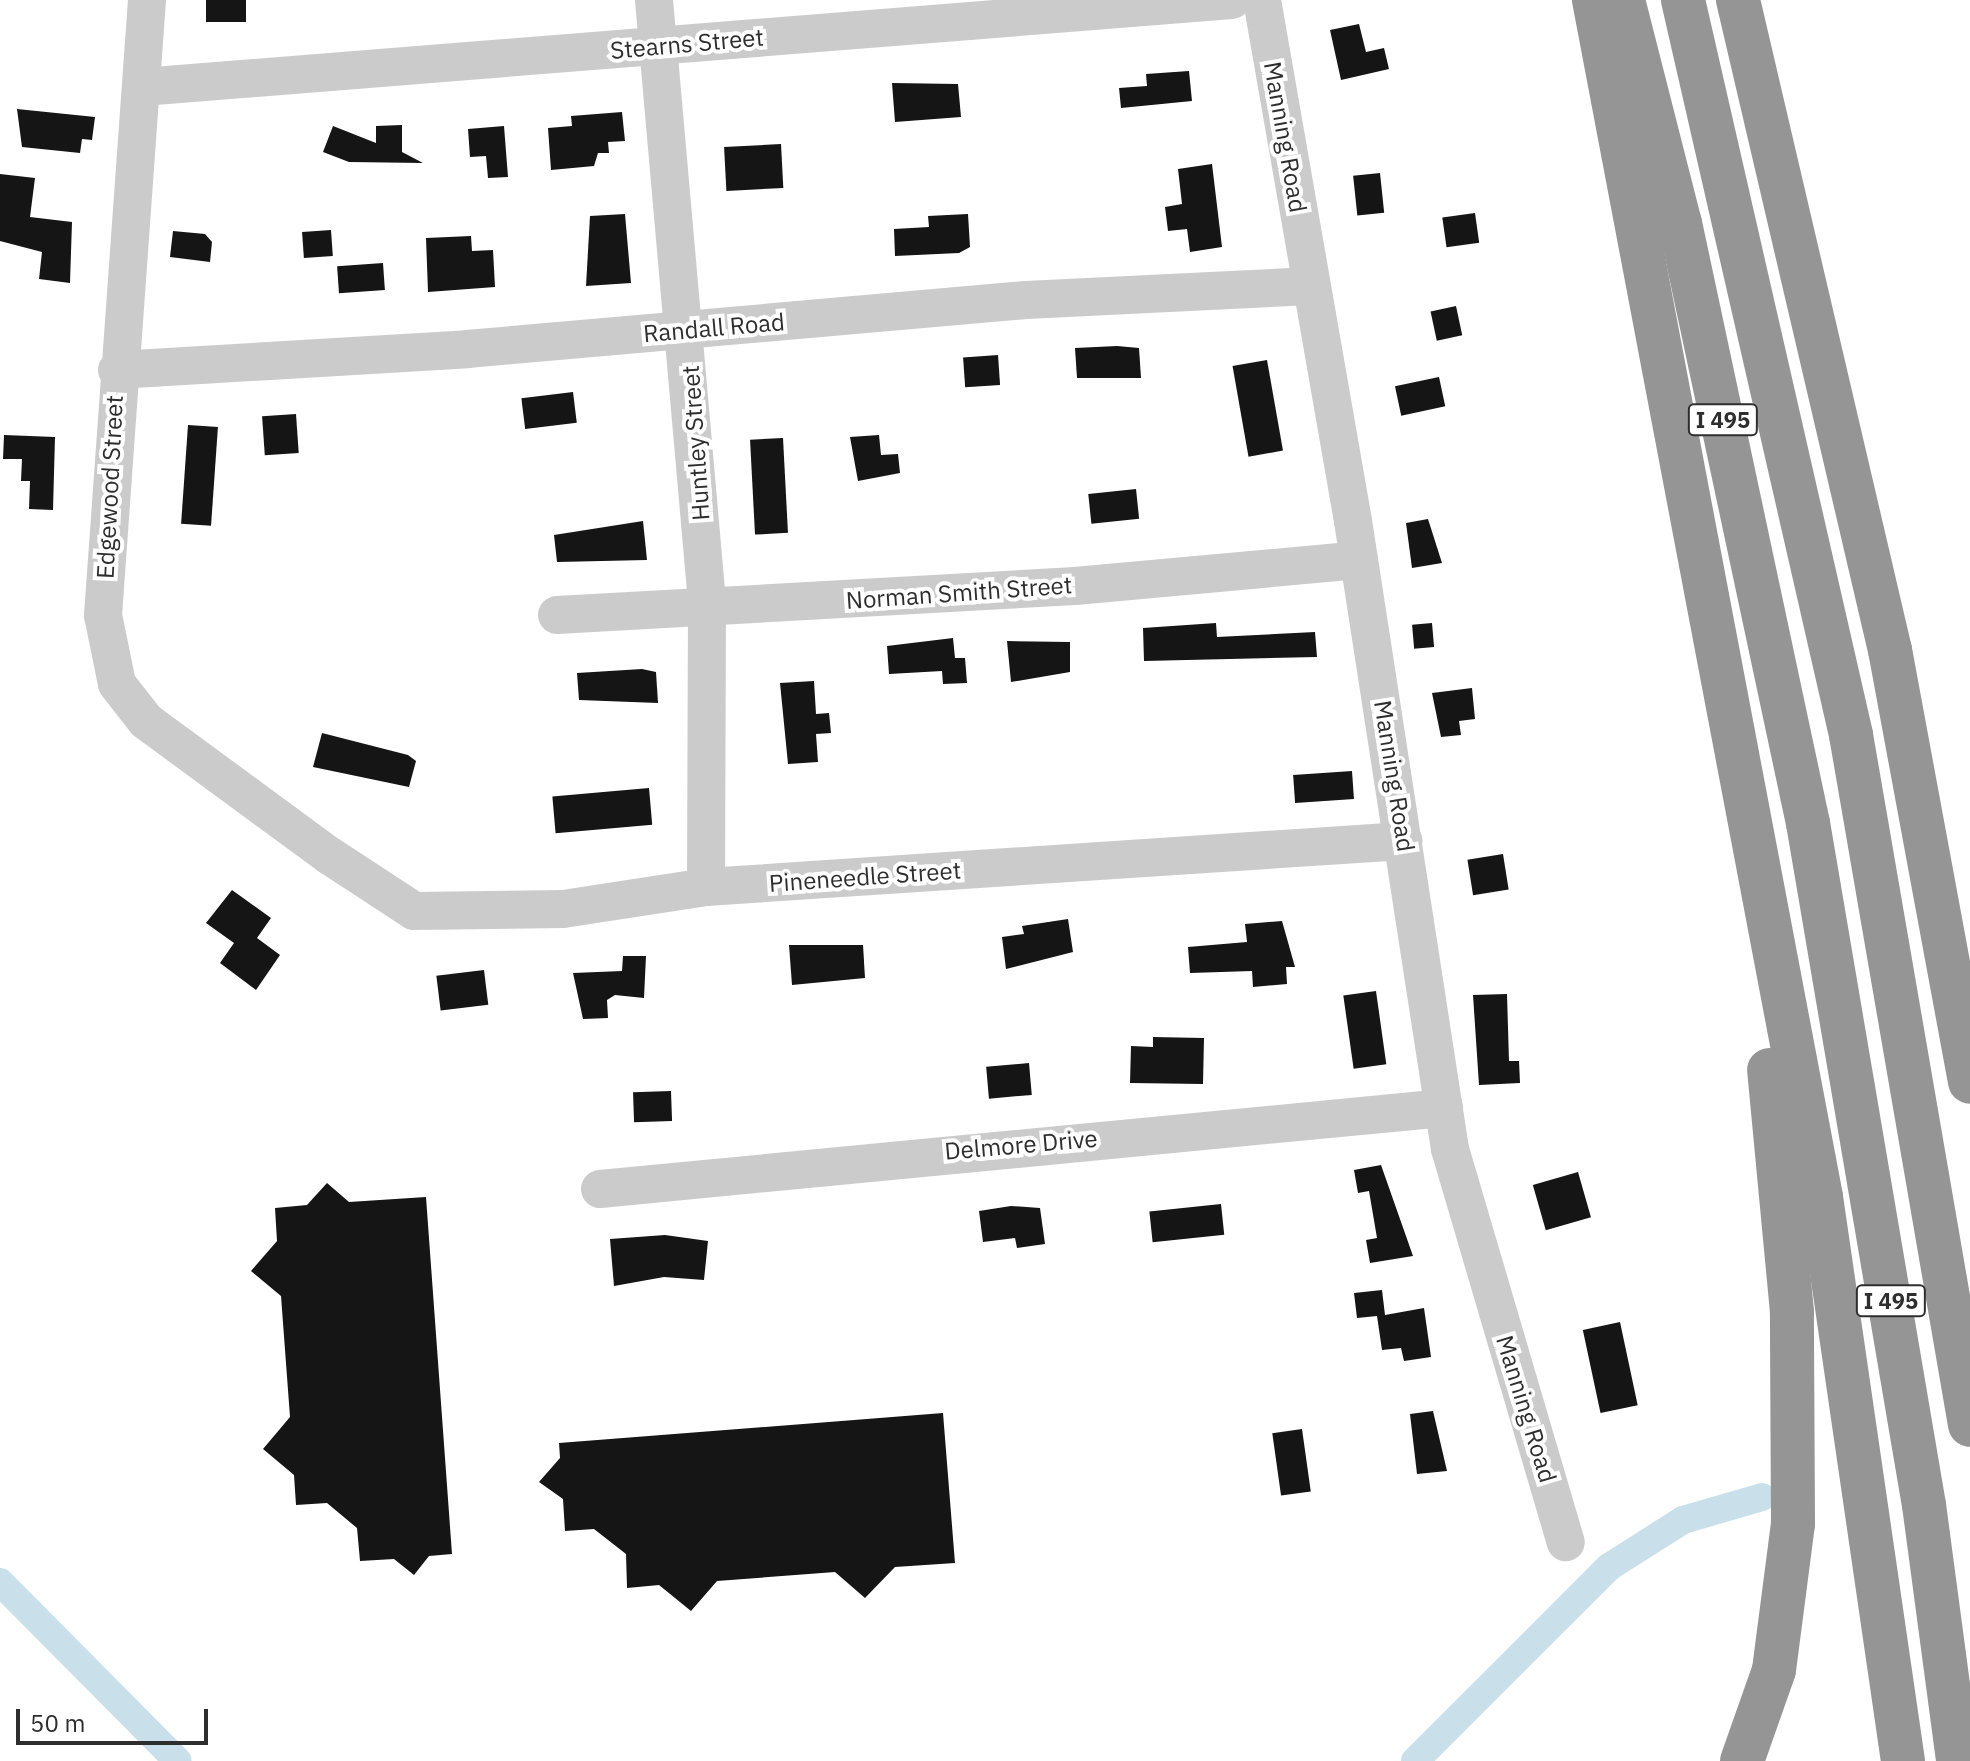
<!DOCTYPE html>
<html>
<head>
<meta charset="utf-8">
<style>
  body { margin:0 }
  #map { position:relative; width:1970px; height:1761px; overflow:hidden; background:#fff; font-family:"IBM Plex Sans",sans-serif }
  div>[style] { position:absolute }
  .canal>* { height:28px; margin:-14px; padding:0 14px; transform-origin:14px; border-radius:14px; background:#c9e0eb }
  .building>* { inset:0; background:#151515; transform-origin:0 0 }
  .minor>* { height:38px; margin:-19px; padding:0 19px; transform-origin:19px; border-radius:19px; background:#cbcbcb }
  .highway>* { height:44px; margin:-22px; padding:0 22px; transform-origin:22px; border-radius:22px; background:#959595 }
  span { translate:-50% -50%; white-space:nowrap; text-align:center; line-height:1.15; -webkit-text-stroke:8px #fff; paint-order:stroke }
  .shield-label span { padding:2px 6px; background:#fff; border:2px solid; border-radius:6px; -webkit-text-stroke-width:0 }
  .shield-label { font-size:22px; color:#2e2e2e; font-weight:700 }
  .street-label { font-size:24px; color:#2e2e2e }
  .scale { position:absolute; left:16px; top:1709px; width:192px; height:36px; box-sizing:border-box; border:4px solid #2e2e2e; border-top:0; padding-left:10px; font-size:24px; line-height:28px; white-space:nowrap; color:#2e2e2e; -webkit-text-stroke:6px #fff; paint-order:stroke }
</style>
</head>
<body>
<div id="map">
  <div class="canal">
    <i style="left:0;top:1582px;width:252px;rotate:45.2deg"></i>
    <i style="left:1415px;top:1761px;width:274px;rotate:-45deg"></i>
    <i style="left:1609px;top:1567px;width:88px;rotate:-32.4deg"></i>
    <i style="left:1683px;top:1520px;width:82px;rotate:-16.2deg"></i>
  </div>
  <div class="building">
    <i style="left:206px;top:0;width:40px;height:22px"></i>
    <i style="clip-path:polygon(1359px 24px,1366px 52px,1384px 48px,1389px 69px,1341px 80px,1330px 30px)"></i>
    <i style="clip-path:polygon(1189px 71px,1192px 101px,1121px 108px,1119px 88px,1147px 86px,1146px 74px)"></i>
    <i style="clip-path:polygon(892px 83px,958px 84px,961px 117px,895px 122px)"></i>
    <i style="clip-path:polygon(17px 109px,95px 117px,92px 140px,82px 139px,80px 153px,22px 147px)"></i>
    <i style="clip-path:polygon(622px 112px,625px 141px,608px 142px,609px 153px,598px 153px,594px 166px,551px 170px,548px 128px,572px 126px,571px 116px)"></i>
    <i style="clip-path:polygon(402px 125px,402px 152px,423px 163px,349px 162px,323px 152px,333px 126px,376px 143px,376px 126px)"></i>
    <i style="clip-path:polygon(504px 126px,508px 177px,488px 178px,486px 156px,470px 157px,468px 129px)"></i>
    <i style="left:781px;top:144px;width:44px;height:57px;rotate:87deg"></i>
    <i style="clip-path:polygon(1212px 164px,1222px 247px,1190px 252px,1187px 229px,1168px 231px,1165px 207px,1182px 204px,1178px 169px)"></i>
    <i style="left:1380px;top:173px;width:40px;height:27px;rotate:84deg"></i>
    <i style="clip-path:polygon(0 174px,35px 178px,30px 217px,72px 222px,70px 283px,39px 279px,42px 252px,0 241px)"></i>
    <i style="left:1475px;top:213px;width:30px;height:33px;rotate:82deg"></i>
    <i style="clip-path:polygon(625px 214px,631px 283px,586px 286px,590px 216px)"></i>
    <i style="clip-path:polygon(968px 214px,970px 247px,959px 253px,895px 256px,894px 229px,929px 227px,928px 216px)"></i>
    <i style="left:331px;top:230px;width:26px;height:29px;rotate:86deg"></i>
    <i style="clip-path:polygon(173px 231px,205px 234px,212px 242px,210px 262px,170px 257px)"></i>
    <i style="clip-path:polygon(471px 236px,472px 251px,493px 250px,495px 287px,428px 292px,426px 238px)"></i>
    <i style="left:383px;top:263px;width:27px;height:46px;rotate:86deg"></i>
    <i style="left:1456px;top:306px;width:30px;height:26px;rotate:78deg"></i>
    <i style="clip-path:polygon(1117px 346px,1139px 348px,1141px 378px,1077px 378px,1075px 348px)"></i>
    <i style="left:998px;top:355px;width:30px;height:35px;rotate:86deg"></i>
    <i style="left:1267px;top:360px;width:92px;height:35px;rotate:80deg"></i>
    <i style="left:1439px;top:377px;width:30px;height:45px;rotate:78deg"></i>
    <i style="left:573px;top:392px;width:31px;height:52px;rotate:83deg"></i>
    <i style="left:296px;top:414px;width:39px;height:34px;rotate:86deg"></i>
    <i style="left:188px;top:425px;width:30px;height:99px;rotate:4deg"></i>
    <i style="clip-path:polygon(4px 435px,55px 437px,53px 510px,29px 509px,30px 481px,21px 481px,22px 459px,3px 459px)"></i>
    <i style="clip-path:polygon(879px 435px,881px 455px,898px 454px,900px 473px,858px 481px,850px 437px)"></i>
    <i style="left:783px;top:438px;width:95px;height:33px;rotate:87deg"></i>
    <i style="left:1136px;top:489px;width:30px;height:48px;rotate:84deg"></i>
    <i style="clip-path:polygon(1428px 519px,1442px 563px,1412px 568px,1406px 523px)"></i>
    <i style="clip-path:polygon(643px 521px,647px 560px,557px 562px,554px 535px)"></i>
    <i style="clip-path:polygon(1216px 623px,1217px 637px,1315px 632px,1317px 657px,1144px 661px,1143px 628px)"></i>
    <i style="left:1432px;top:623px;width:24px;height:20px;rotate:85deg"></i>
    <i style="clip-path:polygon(953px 638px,955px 658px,965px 658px,967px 683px,943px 684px,942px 671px,889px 674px,887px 646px)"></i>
    <i style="clip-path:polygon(1007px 641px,1070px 642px,1070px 672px,1011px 682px)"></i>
    <i style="clip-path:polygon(642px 669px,656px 672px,658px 703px,579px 700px,577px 673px)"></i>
    <i style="clip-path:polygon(814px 681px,816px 714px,829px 713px,831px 733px,816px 734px,818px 762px,788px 764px,780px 683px)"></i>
    <i style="clip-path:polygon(1472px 688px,1475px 719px,1459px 721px,1461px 735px,1441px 737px,1432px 693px)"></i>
    <i style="clip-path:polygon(322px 733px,408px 755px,416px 761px,409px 787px,313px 767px)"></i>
    <i style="left:1352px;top:771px;width:28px;height:59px;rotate:86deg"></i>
    <i style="left:649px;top:788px;width:37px;height:97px;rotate:85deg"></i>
    <i style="left:1503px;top:854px;width:36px;height:36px;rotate:81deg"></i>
    <i style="clip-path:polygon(232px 890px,271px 918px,257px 938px,280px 955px,256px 990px,220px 963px,234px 943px,206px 923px)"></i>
    <i style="clip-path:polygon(1068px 919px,1073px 952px,1006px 969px,1002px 937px,1024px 934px,1022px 926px)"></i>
    <i style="clip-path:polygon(1282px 921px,1295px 967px,1286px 967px,1287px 984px,1253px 987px,1252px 971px,1190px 973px,1188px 947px,1247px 942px,1245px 924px)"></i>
    <i style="clip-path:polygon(789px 945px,863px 945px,865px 978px,792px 985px)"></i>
    <i style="clip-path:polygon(623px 956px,646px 956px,644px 998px,615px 995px,607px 1000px,608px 1018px,583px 1019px,573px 973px,622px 971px)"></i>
    <i style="left:484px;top:970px;width:35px;height:48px;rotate:83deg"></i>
    <i style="left:1376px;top:991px;width:74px;height:33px;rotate:82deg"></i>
    <i style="clip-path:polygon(1507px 994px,1509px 1061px,1519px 1061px,1520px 1083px,1479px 1085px,1473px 995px)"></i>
    <i style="clip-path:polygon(1153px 1037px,1204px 1038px,1203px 1084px,1130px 1083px,1131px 1046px,1153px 1047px)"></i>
    <i style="left:1029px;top:1063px;width:32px;height:43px;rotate:85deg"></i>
    <i style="left:671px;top:1091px;width:30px;height:38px;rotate:88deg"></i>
    <i style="clip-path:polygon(1381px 1165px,1413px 1256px,1370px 1263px,1366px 1240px,1377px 1238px,1369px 1191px,1358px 1193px,1354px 1170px)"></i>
    <i style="left:1578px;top:1172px;width:47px;height:47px;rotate:74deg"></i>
    <i style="clip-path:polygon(327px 1183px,349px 1202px,426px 1197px,452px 1554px,429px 1556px,414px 1575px,394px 1559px,360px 1561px,357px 1528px,327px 1503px,296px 1505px,294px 1475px,263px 1449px,290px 1417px,281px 1296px,251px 1271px,277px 1241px,275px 1208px,307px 1205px)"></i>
    <i style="left:1221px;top:1204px;width:31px;height:72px;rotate:84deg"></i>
    <i style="clip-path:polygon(1011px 1206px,1040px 1208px,1045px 1244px,1017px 1248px,1015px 1238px,983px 1242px,979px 1211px)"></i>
    <i style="clip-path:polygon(665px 1235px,708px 1241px,704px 1280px,664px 1277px,614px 1286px,610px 1239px)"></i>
    <i style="clip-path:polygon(1382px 1290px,1385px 1315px,1424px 1308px,1431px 1357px,1404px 1361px,1401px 1348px,1382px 1350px,1377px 1316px,1357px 1318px,1354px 1293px)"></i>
    <i style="left:1620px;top:1322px;width:85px;height:38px;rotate:78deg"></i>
    <i style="clip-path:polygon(1433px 1411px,1447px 1471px,1417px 1474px,1410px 1414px)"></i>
    <i style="clip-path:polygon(943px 1413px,955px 1563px,895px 1567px,865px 1598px,835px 1572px,717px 1581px,691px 1611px,659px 1585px,627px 1588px,626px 1554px,594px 1529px,565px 1531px,563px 1499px,539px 1482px,560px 1458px,559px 1443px)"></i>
    <i style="left:1302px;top:1429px;width:63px;height:30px;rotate:82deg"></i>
  </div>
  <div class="minor">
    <i style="left:147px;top:0;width:617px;rotate:94.09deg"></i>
    <i style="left:103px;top:615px;width:70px;rotate:78.5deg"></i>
    <i style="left:117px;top:684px;width:47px;rotate:51.9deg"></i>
    <i style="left:146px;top:721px;width:228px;rotate:36.3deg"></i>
    <i style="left:330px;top:856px;width:100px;rotate:33.2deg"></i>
    <i style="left:414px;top:911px;width:149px;rotate:-0.8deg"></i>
    <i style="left:563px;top:909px;width:145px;rotate:-8.7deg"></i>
    <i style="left:706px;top:887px;width:699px;rotate:-3.78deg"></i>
    <i style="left:654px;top:0;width:604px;rotate:84.97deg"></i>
    <i style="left:707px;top:602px;width:285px;rotate:90.2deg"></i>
    <i style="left:1262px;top:0;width:529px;rotate:80.09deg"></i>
    <i style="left:1353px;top:521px;width:635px;rotate:81.22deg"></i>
    <i style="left:1450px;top:1149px;width:410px;rotate:73.6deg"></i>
    <i style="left:142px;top:87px;width:1093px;rotate:-4.56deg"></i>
    <i style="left:117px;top:370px;width:351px;rotate:-3.4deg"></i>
    <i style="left:467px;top:349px;width:561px;rotate:-5.01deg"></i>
    <i style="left:1026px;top:300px;width:285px;rotate:-2.8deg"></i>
    <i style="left:557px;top:615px;width:519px;rotate:-3.2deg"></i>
    <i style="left:1075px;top:586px;width:285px;rotate:-5.2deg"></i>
    <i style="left:600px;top:1189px;width:848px;rotate:-5.48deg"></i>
  </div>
  <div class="highway">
    <i style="left:1594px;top:0;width:1218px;rotate:79.26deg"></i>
    <i style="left:1821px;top:1197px;width:570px;rotate:81.73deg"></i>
    <i style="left:1623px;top:0;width:230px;rotate:75.7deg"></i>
    <i style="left:1680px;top:223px;width:614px;rotate:77.96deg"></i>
    <i style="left:1808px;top:823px;width:692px;rotate:80.35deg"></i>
    <i style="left:1924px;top:1505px;width:258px;rotate:82.4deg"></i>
    <i style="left:1683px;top:0;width:754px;rotate:77.12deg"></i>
    <i style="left:1851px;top:735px;width:700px;rotate:80.21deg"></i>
    <i style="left:1738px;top:0;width:668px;rotate:76.84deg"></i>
    <i style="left:1890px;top:650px;width:439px;rotate:79.5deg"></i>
    <i style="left:1742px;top:1761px;width:96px;rotate:-70.6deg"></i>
    <i style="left:1774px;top:1670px;width:147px;rotate:-82.6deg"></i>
    <i style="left:1793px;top:1524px;width:212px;rotate:-90.3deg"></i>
    <i style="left:1792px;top:1312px;width:243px;rotate:-95.4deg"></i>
  </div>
  <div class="shield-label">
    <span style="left:1723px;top:420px">I 495</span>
    <span style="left:1891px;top:1301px">I 495</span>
  </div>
  <div class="street-label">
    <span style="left:687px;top:44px;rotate:-5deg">Stearns Street</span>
    <span style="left:1285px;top:137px;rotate:80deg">Manning Road</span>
    <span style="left:714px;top:328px;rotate:-5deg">Randall Road</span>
    <span style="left:696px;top:443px;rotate:-94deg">Huntley Street</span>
    <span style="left:110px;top:487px;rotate:-87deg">Edgewood Street</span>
    <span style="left:959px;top:593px;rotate:-4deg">Norman Smith Street</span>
    <span style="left:1394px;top:776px;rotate:81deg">Manning Road</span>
    <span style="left:865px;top:877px;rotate:-4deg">Pineneedle Street</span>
    <span style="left:1021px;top:1145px;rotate:-5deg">Delmore Drive</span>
    <span style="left:1526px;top:1409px;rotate:73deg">Manning Road</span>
  </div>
  <div class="scale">50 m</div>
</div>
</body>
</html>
